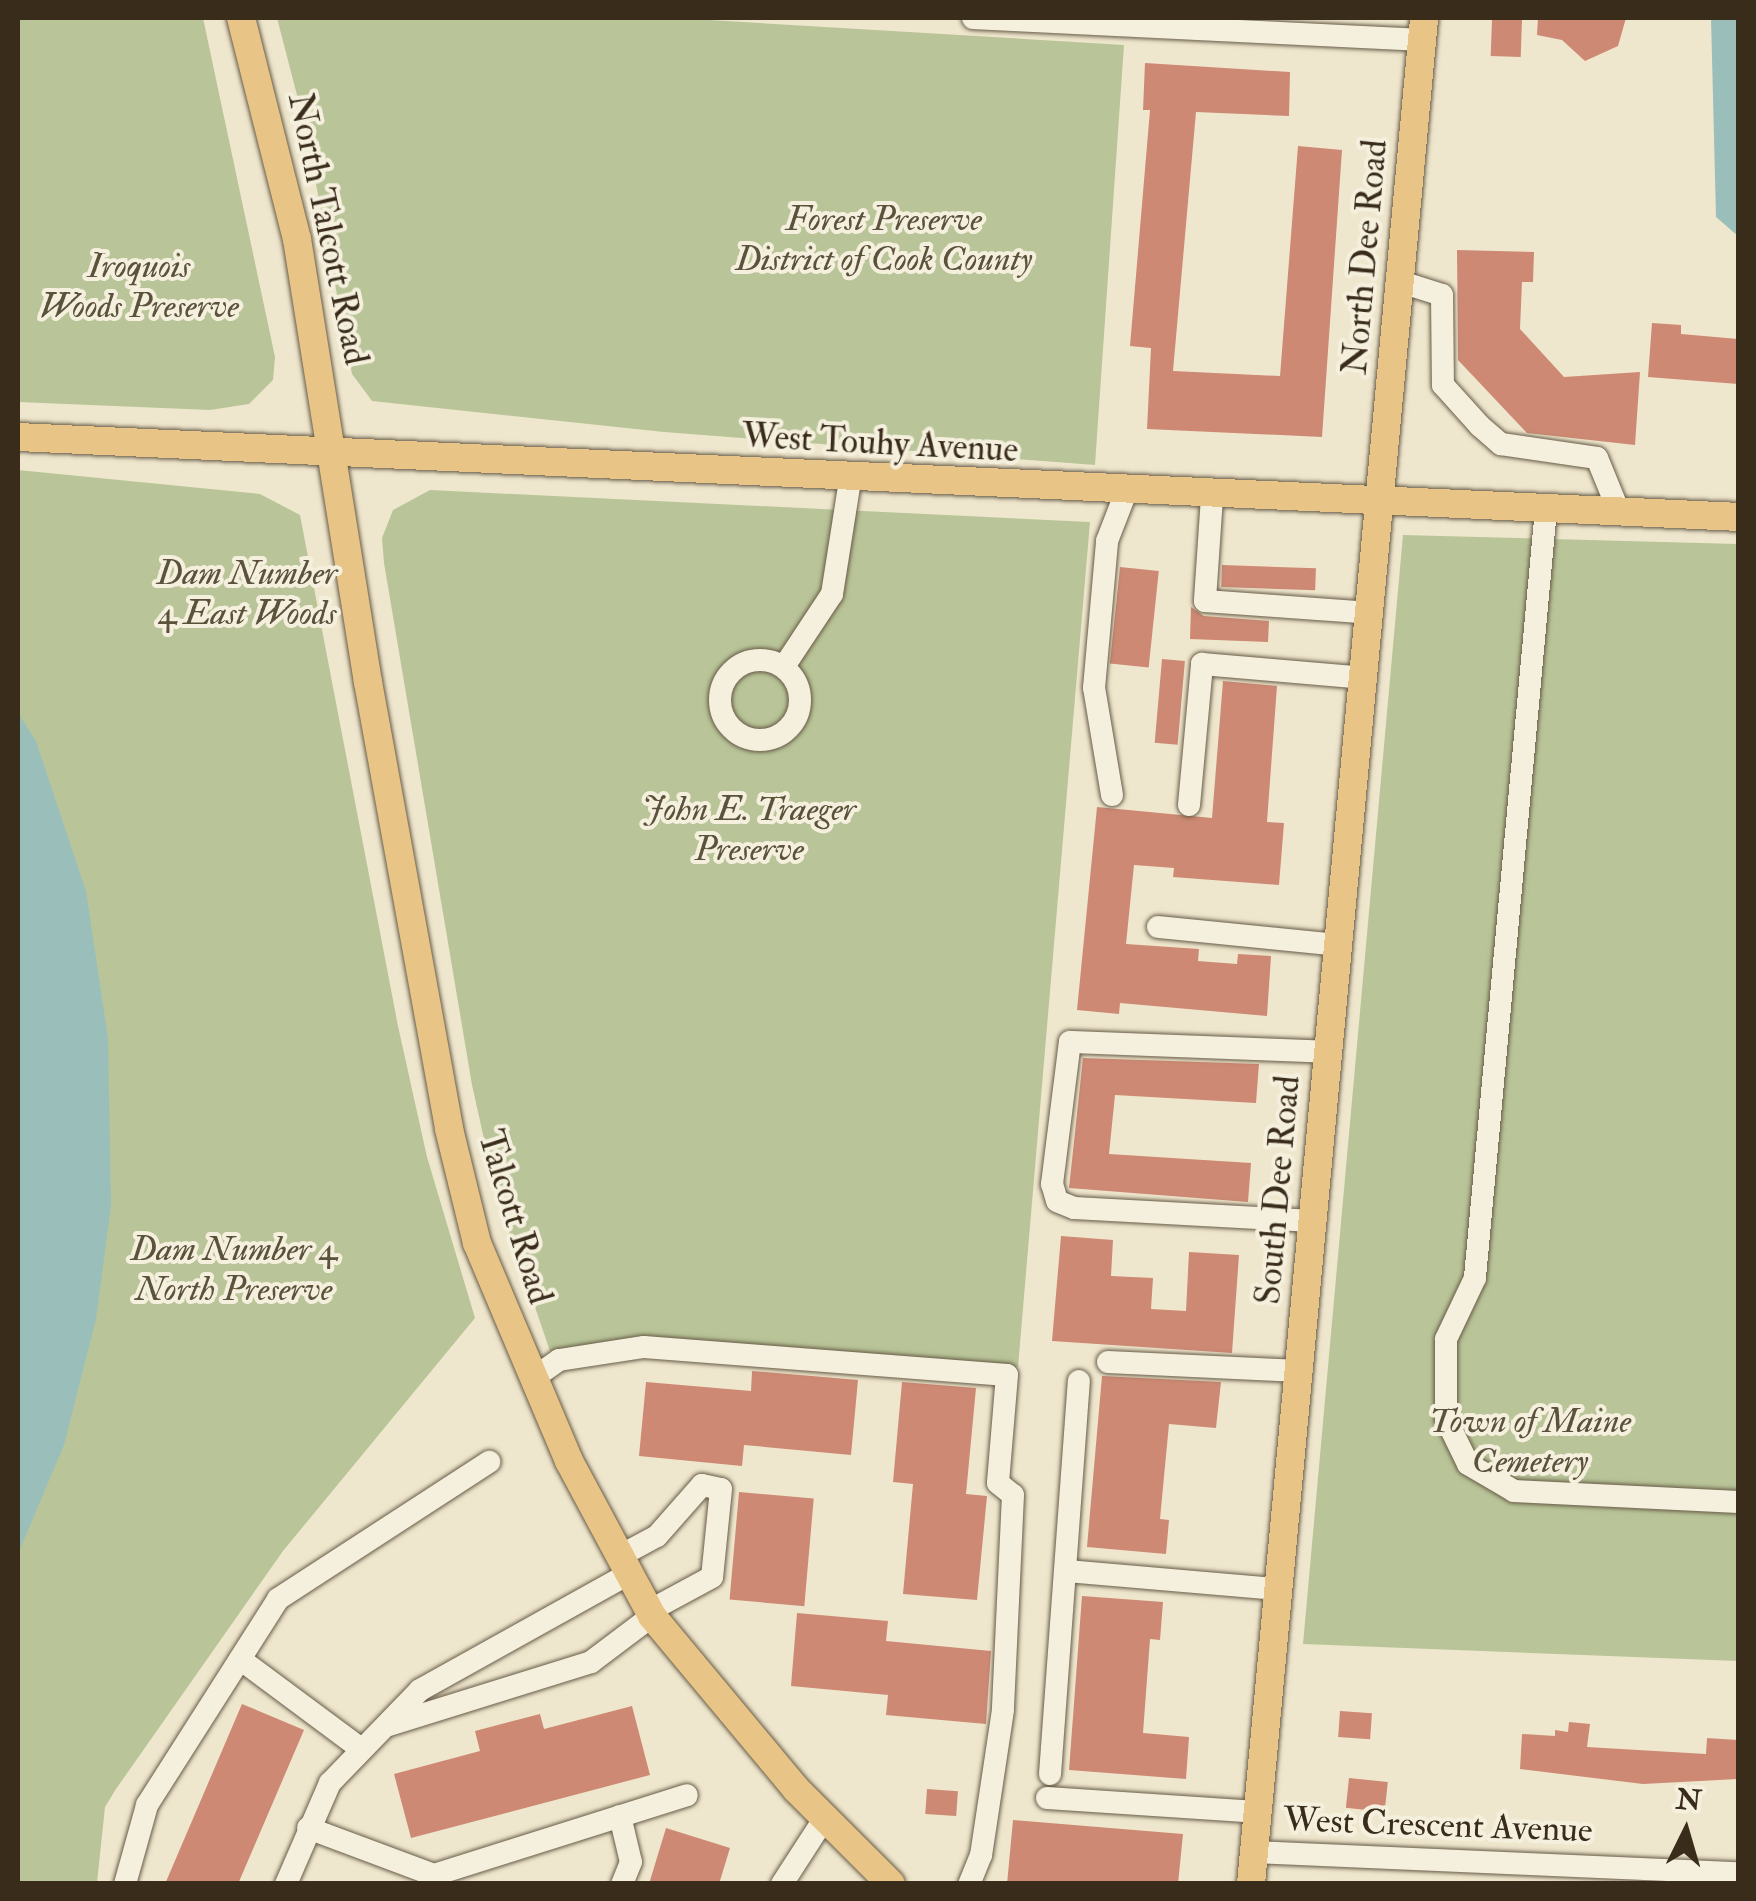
<!DOCTYPE html>
<html>
<head>
<meta charset="utf-8">
<style>
  body { margin:0 }
  #map { position:relative; width:1756px; height:1901px; overflow:hidden; background:#efe7cd; font-family:"IM FELL Double Pica",serif }
  div>[style] { position:absolute }
  .green>* { inset:0; background:#b9c598 }
  .water>* { inset:0; background:#9abfbb }
  .building>* { inset:0; background:#cd8973; transform-origin:0 0 }
  .roads { filter:drop-shadow(0 0 2px #675b47) drop-shadow(0 0 2px #675b47) }
  .minor>* { height:22px; margin:-11px; padding:0 11px; transform-origin:11px; border-radius:11px; background:#f5efde }
  .minor>.ring { margin:-11px; padding:0; box-sizing:content-box; background:none; border:22px solid #f5efde; border-radius:50% }
  .major>* { height:28px; margin:-14px; padding:0 14px; transform-origin:14px; border-radius:14px; background:#e8c486 }
  span { translate:-50% -50%; white-space:nowrap; text-align:center; line-height:1.15; -webkit-text-stroke:8px #f5efde; paint-order:stroke }
  .park-label { font-size:35px; color:#5a523a; font-style:italic }
  .street-label { font-size:35px; color:#3a2c1a }
  .frame { position:absolute; inset:0; border:20px solid #3a2c1a; pointer-events:none }
  .north { position:absolute; left:1636px; top:1781px; width:100px; height:100px; -webkit-text-stroke:8px #f5efde; paint-order:stroke; rotate:5deg; font-size:28px; font-weight:700; line-height:40px; text-align:center; color:#3a2c1a }
  .north::after { content:''; display:block; margin:auto; width:35px; height:45px; background:#3a2c1a; clip-path:polygon(50% 0,100% 100%,50% 72%,0 100%) }
</style>
</head>
<body>
<div id="map">
  <div class="green">
    <i style="clip-path:polygon(18px 18px,203px 18px,275px 357px,273px 380px,249px 404px,210px 410px,18px 402px)"></i>
    <i style="clip-path:polygon(277px 18px,677px 18px,1124px 45px,1095px 465px,664px 432px,372px 401px,352px 374px,305px 126px)"></i>
    <i style="clip-path:polygon(18px 470px,260px 494px,300px 515px,398px 1026px,427px 1157px,475px 1318px,283px 1551px,116px 1789px,105px 1807px,97px 1883px,18px 1883px)"></i>
    <i style="clip-path:polygon(430px 490px,1090px 522px,1018px 1367px,613px 1340px,550px 1351px,496px 1193px,472px 1085px,384px 563px,382px 538px,393px 510px)"></i>
    <i style="clip-path:polygon(1403px 535px,1738px 544px,1738px 1661px,1303px 1644px)"></i>
  </div>
  <div class="water">
    <i style="clip-path:polygon(1711px 18px,1738px 18px,1738px 236px,1716px 217px)"></i>
    <i style="clip-path:polygon(18px 713px,36px 741px,86px 891px,108px 1038px,111px 1206px,96px 1319px,64px 1445px,18px 1554px)"></i>
  </div>
  <div class="building">
    <i style="clip-path:polygon(1538px 18px,1626px 18px,1618px 46px,1585px 61px,1562px 40px,1537px 35px)"></i>
    <i style="left:1492px;top:19px;width:30px;height:37px;rotate:2deg"></i>
    <i style="clip-path:polygon(1145px 63px,1290px 72px,1289px 116px,1196px 112px,1173px 371px,1280px 376px,1298px 146px,1342px 150px,1322px 437px,1147px 429px,1151px 348px,1130px 346px,1150px 110px,1143px 110px)"></i>
    <i style="clip-path:polygon(1457px 250px,1534px 252px,1533px 282px,1522px 282px,1520px 329px,1564px 377px,1640px 372px,1635px 445px,1527px 433px,1458px 360px)"></i>
    <i style="clip-path:polygon(1652px 323px,1681px 325px,1681px 334px,1738px 339px,1738px 384px,1648px 377px)"></i>
    <i style="left:1222px;top:565px;width:94px;height:22px;rotate:2deg"></i>
    <i style="left:1120px;top:567px;width:39px;height:97px;rotate:6deg"></i>
    <i style="clip-path:polygon(1191px 607px,1204px 616px,1269px 621px,1268px 642px,1190px 639px)"></i>
    <i style="left:1162px;top:659px;width:23px;height:84px;rotate:5deg"></i>
    <i style="clip-path:polygon(1223px 681px,1277px 686px,1267px 822px,1284px 823px,1279px 885px,1173px 877px,1174px 868px,1134px 865px,1126px 944px,1199px 949px,1198px 961px,1237px 964px,1238px 954px,1271px 956px,1267px 1016px,1120px 1003px,1119px 1014px,1077px 1010px,1097px 807px,1212px 818px)"></i>
    <i style="clip-path:polygon(1083px 1058px,1259px 1064px,1256px 1103px,1115px 1095px,1109px 1154px,1251px 1163px,1248px 1202px,1069px 1188px)"></i>
    <i style="clip-path:polygon(1061px 1236px,1113px 1240px,1111px 1276px,1153px 1278px,1151px 1309px,1186px 1311px,1189px 1252px,1239px 1255px,1232px 1353px,1052px 1341px)"></i>
    <i style="clip-path:polygon(752px 1371px,858px 1380px,851px 1455px,744px 1445px,742px 1466px,639px 1456px,646px 1382px,751px 1391px)"></i>
    <i style="clip-path:polygon(1102px 1376px,1221px 1382px,1216px 1428px,1169px 1424px,1160px 1519px,1169px 1520px,1166px 1554px,1087px 1547px)"></i>
    <i style="clip-path:polygon(902px 1382px,976px 1388px,966px 1494px,987px 1496px,977px 1600px,903px 1594px,913px 1484px,893px 1482px)"></i>
    <i style="left:739px;top:1492px;width:75px;height:108px;rotate:5deg"></i>
    <i style="clip-path:polygon(1082px 1596px,1163px 1602px,1160px 1640px,1150px 1639px,1143px 1733px,1189px 1737px,1186px 1779px,1069px 1770px)"></i>
    <i style="clip-path:polygon(797px 1613px,888px 1621px,886px 1641px,991px 1651px,986px 1724px,886px 1715px,888px 1695px,791px 1686px)"></i>
    <i style="clip-path:polygon(242px 1704px,304px 1730px,238px 1884px,165px 1884px)"></i>
    <i style="clip-path:polygon(632px 1706px,650px 1775px,411px 1838px,394px 1774px,480px 1751px,475px 1731px,540px 1714px,544px 1729px)"></i>
    <i style="left:1340px;top:1711px;width:32px;height:26px;rotate:4deg"></i>
    <i style="clip-path:polygon(1569px 1722px,1590px 1724px,1587px 1747px,1706px 1754px,1707px 1738px,1738px 1740px,1738px 1779px,1643px 1784px,1520px 1769px,1522px 1734px,1555px 1736px,1555px 1730px,1568px 1732px)"></i>
    <i style="left:1349px;top:1778px;width:39px;height:30px;rotate:6deg"></i>
    <i style="left:927px;top:1789px;width:31px;height:25px;rotate:4deg"></i>
    <i style="clip-path:polygon(1013px 1820px,1183px 1834px,1178px 1884px,1007px 1884px)"></i>
    <i style="clip-path:polygon(666px 1828px,730px 1848px,719px 1884px,649px 1884px)"></i>
  </div>
  <div class="roads">
    <div class="minor">
      <i style="left:973px;top:18px;width:450px;rotate:2.8deg"></i>
      <i style="left:1401px;top:282px;width:43px;rotate:17.6deg"></i>
      <i style="left:1442px;top:295px;width:90px;rotate:89.4deg"></i>
      <i style="left:1443px;top:385px;width:55px;rotate:47.9deg"></i>
      <i style="left:1480px;top:426px;width:28px;rotate:41deg"></i>
      <i style="left:1501px;top:444px;width:97px;rotate:8.3deg"></i>
      <i style="left:1597px;top:458px;width:58px;rotate:67.8deg"></i>
      <i style="left:1212px;top:497px;width:104px;rotate:93.9deg"></i>
      <i style="left:1205px;top:601px;width:166px;rotate:4.1deg"></i>
      <i style="left:1546px;top:509px;width:772px;rotate:95.28deg"></i>
      <i style="left:1475px;top:1278px;width:68px;rotate:115.4deg"></i>
      <i style="left:1446px;top:1339px;width:80px;rotate:90deg"></i>
      <i style="left:1446px;top:1419px;width:50px;rotate:63.9deg"></i>
      <i style="left:1468px;top:1464px;width:53px;rotate:30.4deg"></i>
      <i style="left:1514px;top:1491px;width:224px;rotate:2.8deg"></i>
      <i class="ring" style="left:720px;top:660px;width:58px;height:58px"></i>
      <i style="left:785px;top:665px;width:85px;rotate:-56.5deg"></i>
      <i style="left:832px;top:594px;width:115px;rotate:-81deg"></i>
      <i style="left:1112px;top:795px;width:109px;rotate:-99.5deg"></i>
      <i style="left:1094px;top:688px;width:148px;rotate:-84.9deg"></i>
      <i style="left:1107px;top:541px;width:53px;rotate:-68.8deg"></i>
      <i style="left:1189px;top:805px;width:142px;rotate:-84.7deg"></i>
      <i style="left:1202px;top:664px;width:164px;rotate:4.9deg"></i>
      <i style="left:1158px;top:927px;width:182px;rotate:5.7deg"></i>
      <i style="left:1313px;top:1221px;width:239px;rotate:-176.9deg"></i>
      <i style="left:1074px;top:1208px;width:18px;rotate:-158deg"></i>
      <i style="left:1057px;top:1201px;width:18px;rotate:-106deg"></i>
      <i style="left:1052px;top:1184px;width:143px;rotate:-82.8deg"></i>
      <i style="left:1070px;top:1042px;width:259px;rotate:2.2deg"></i>
      <i style="left:1108px;top:1362px;width:191px;rotate:2.7deg"></i>
      <i style="left:532px;top:1379px;width:33px;rotate:-35deg"></i>
      <i style="left:559px;top:1360px;width:86px;rotate:-8.7deg"></i>
      <i style="left:644px;top:1347px;width:364px;rotate:4.4deg"></i>
      <i style="left:1007px;top:1375px;width:108px;rotate:94.8deg"></i>
      <i style="left:998px;top:1483px;width:19px;rotate:39deg"></i>
      <i style="left:1013px;top:1495px;width:215px;rotate:92.7deg"></i>
      <i style="left:1003px;top:1710px;width:147px;rotate:98.6deg"></i>
      <i style="left:981px;top:1855px;width:31px;rotate:112deg"></i>
      <i style="left:618px;top:1557px;width:44px;rotate:-28.3deg"></i>
      <i style="left:657px;top:1536px;width:68px;rotate:-48.6deg"></i>
      <i style="left:702px;top:1485px;width:19px;rotate:12deg"></i>
      <i style="left:721px;top:1489px;width:88px;rotate:95.8deg"></i>
      <i style="left:712px;top:1577px;width:72px;rotate:151.6deg"></i>
      <i style="left:1066px;top:1571px;width:213px;rotate:4.9deg"></i>
      <i style="left:240px;top:1659px;width:149px;rotate:36.6deg"></i>
      <i style="left:389px;top:1725px;width:212px;rotate:-17.3deg"></i>
      <i style="left:591px;top:1662px;width:76px;rotate:-37deg"></i>
      <i style="left:1050px;top:1774px;width:394px;rotate:-85.8deg"></i>
      <i style="left:1047px;top:1798px;width:210px;rotate:3.8deg"></i>
      <i style="left:620px;top:1816px;width:47px;rotate:76.6deg"></i>
      <i style="left:631px;top:1862px;width:24px;rotate:112deg"></i>
      <i style="left:308px;top:1828px;width:134px;rotate:20.5deg"></i>
      <i style="left:434px;top:1875px;width:265px;rotate:-17.5deg"></i>
      <i style="left:1253px;top:1852px;width:485px;rotate:2.5deg"></i>
      <i style="left:125px;top:1884px;width:82px;rotate:-74.4deg"></i>
      <i style="left:147px;top:1805px;width:244px;rotate:-57.5deg"></i>
      <i style="left:278px;top:1599px;width:252px;rotate:-33deg"></i>
      <i style="left:286px;top:1884px;width:110px;rotate:-66.5deg"></i>
      <i style="left:330px;top:1783px;width:129px;rotate:-45.9deg"></i>
      <i style="left:420px;top:1690px;width:237px;rotate:-29.1deg"></i>
      <i style="left:782px;top:1884px;width:77px;rotate:-57.1deg"></i>
    </div>
    <div class="major">
      <i style="left:241px;top:18px;width:228px;rotate:75.8deg"></i>
      <i style="left:297px;top:239px;width:449px;rotate:80.9deg"></i>
      <i style="left:368px;top:682px;width:454px;rotate:79.7deg"></i>
      <i style="left:449px;top:1129px;width:117px;rotate:76.2deg"></i>
      <i style="left:477px;top:1243px;width:237px;rotate:67.1deg"></i>
      <i style="left:569px;top:1461px;width:176px;rotate:61.8deg"></i>
      <i style="left:652px;top:1616px;width:225px;rotate:50.2deg"></i>
      <i style="left:796px;top:1789px;width:134px;rotate:45deg"></i>
      <i style="left:18px;top:437px;width:1722px;rotate:2.66deg"></i>
      <i style="left:1251px;top:1884px;width:1874px;rotate:-84.7deg"></i>
    </div>
  </div>
  <div class="park-label">
    <span style="left:884px;top:239px">Forest Preserve<br>District of Cook County</span>
    <span style="left:139px;top:286px">Iroquois<br>Woods Preserve</span>
    <span style="left:247px;top:593px">Dam Number<br>4 East Woods</span>
    <span style="left:749px;top:829px">John E. Traeger<br>Preserve</span>
    <span style="left:234px;top:1269px">Dam Number 4<br>North Preserve</span>
    <span style="left:1530px;top:1441px">Town of Maine<br>Cemetery</span>
  </div>
  <div class="street-label">
    <span style="left:328px;top:229px;rotate:78deg">North Talcott Road</span>
    <span style="left:1365px;top:257px;rotate:-85deg">North Dee Road</span>
    <span style="left:880px;top:443px;rotate:3deg">West Touhy Avenue</span>
    <span style="left:1278px;top:1190px;rotate:-85deg">South Dee Road</span>
    <span style="left:515px;top:1217px;rotate:73deg">Talcott Road</span>
    <span style="left:1438px;top:1825px;rotate:2deg">West Crescent Avenue</span>
  </div>
  <div class="frame"></div>
  <div class="north">N</div>
</div>
</body>
</html>
